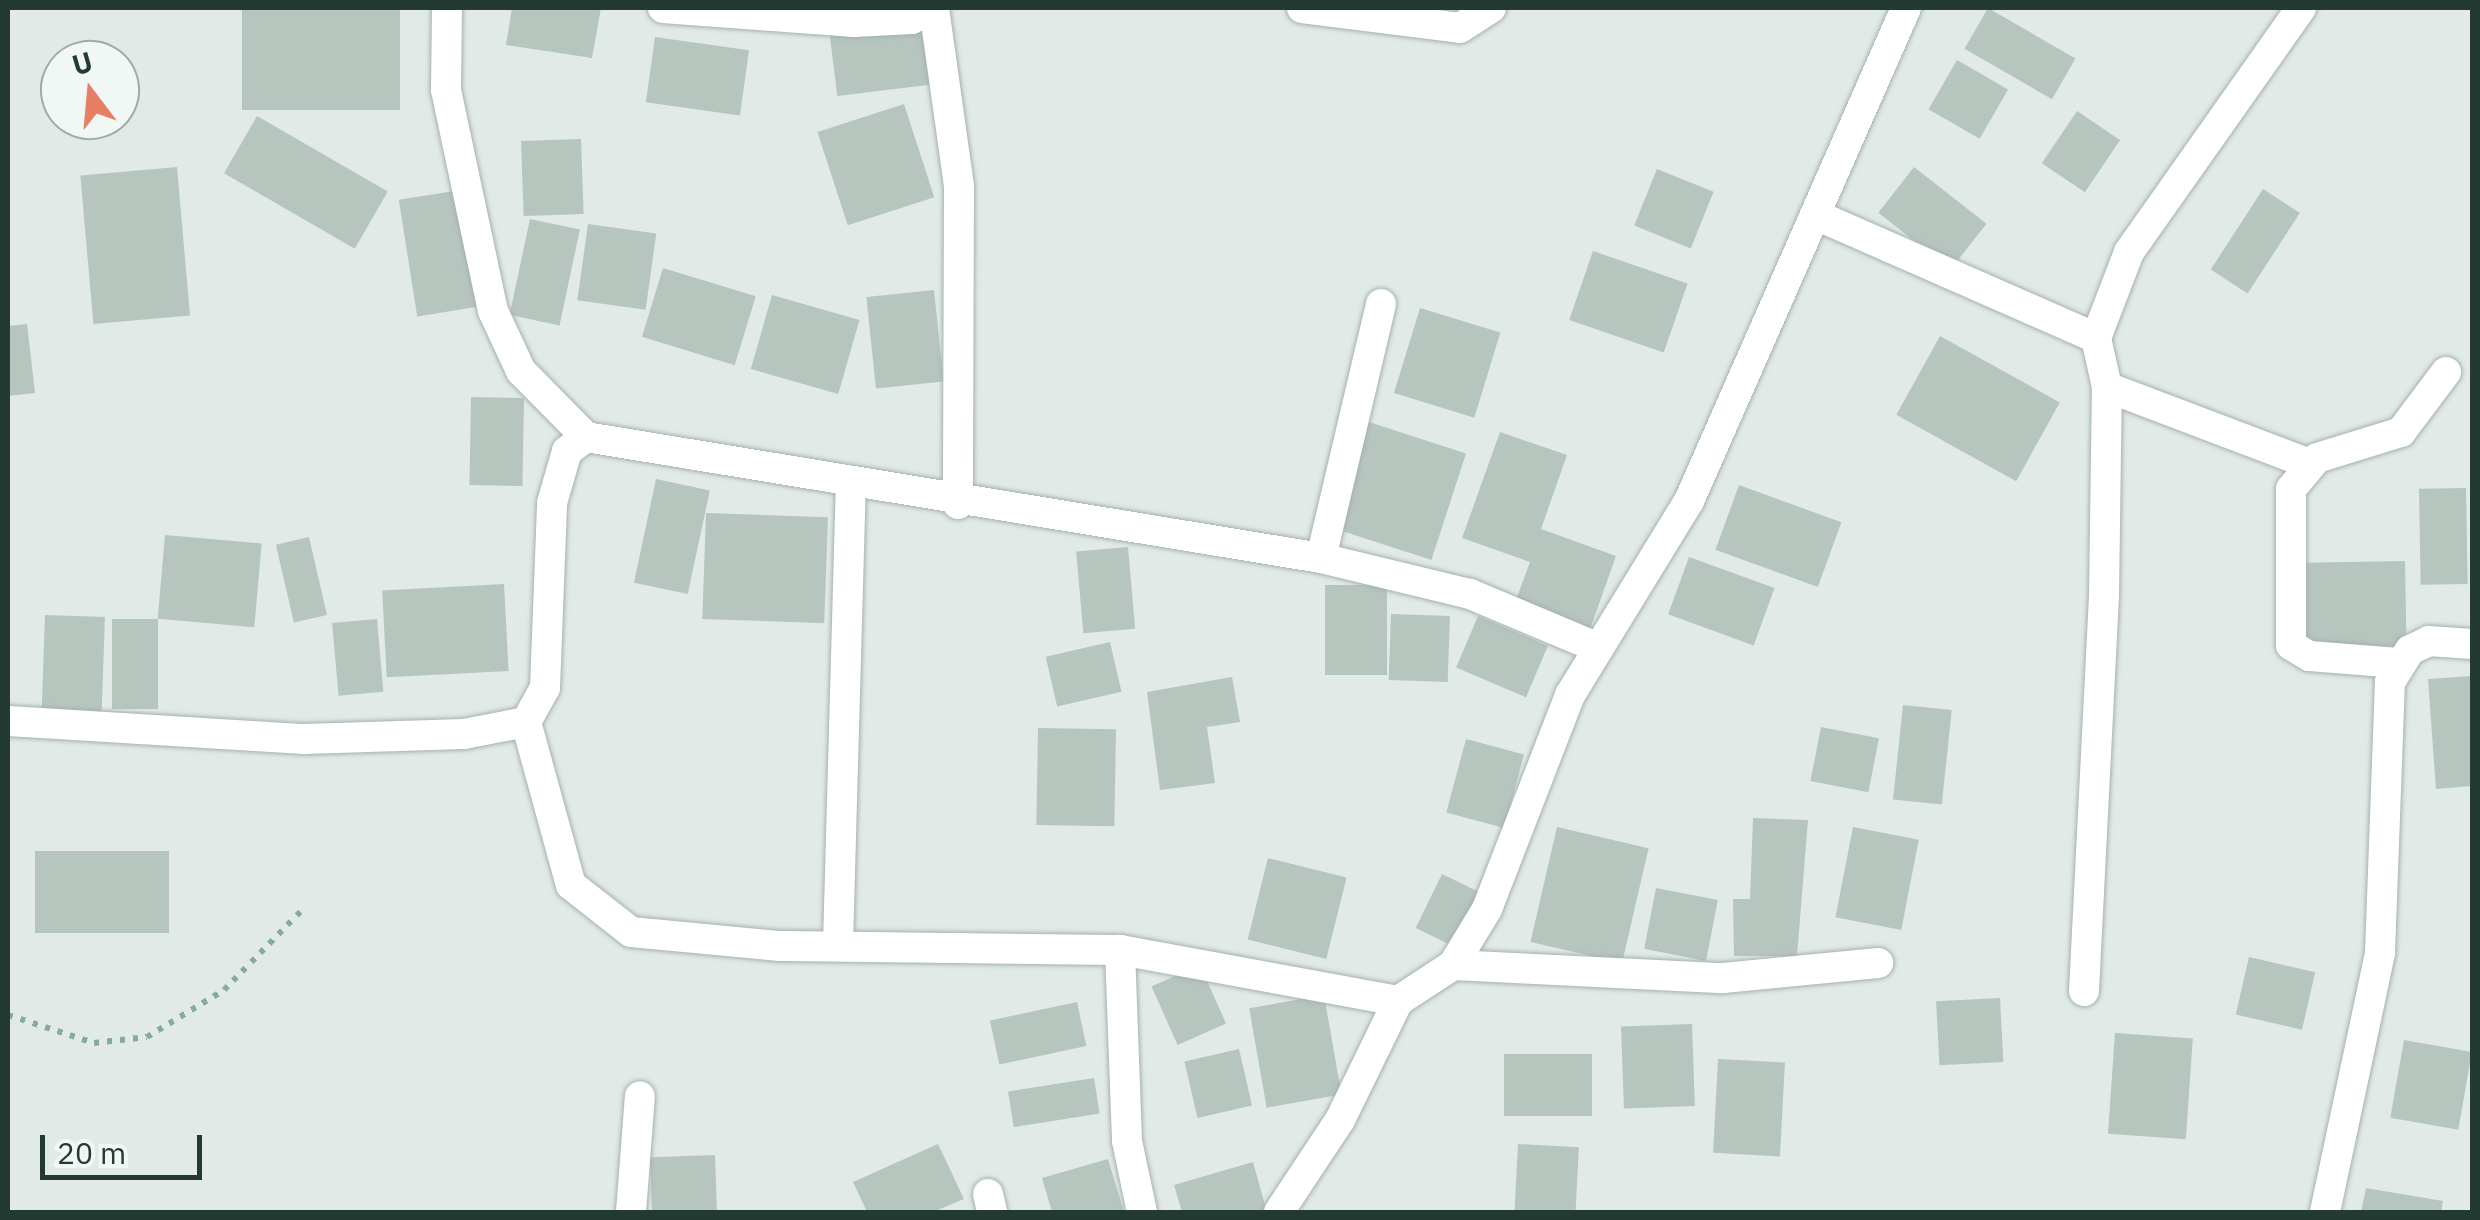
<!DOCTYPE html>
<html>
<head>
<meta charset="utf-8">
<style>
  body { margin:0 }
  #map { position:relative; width:2480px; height:1220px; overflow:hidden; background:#e1eae6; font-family:"IBM Plex Sans",sans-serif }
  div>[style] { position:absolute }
  .building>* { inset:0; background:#b7c5bf; transform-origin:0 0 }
  .path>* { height:6px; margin-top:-3px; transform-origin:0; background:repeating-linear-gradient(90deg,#84ab9e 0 5px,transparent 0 13px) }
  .roads { filter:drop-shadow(0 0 2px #a4b2ad) drop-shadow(0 0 2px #a4b2ad) }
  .minor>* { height:30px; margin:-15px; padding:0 15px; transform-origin:15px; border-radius:15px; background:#fff }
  span { translate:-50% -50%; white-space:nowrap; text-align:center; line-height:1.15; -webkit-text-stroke:8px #f1f7f4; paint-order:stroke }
  .frame { position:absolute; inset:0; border:10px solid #233a33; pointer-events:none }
  .north { position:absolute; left:40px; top:40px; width:100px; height:100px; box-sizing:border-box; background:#f1f7f4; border:2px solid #9faba7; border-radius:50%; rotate:344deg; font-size:28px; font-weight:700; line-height:40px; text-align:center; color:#233a33 }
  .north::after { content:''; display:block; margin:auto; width:35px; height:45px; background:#e67f64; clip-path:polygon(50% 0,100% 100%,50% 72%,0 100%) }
  .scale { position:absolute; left:40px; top:1135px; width:162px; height:45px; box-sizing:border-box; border:5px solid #233a33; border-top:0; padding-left:12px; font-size:30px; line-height:35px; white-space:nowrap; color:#233a33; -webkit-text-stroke:8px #f1f7f4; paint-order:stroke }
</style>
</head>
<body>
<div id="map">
  <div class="building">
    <i style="left:242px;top:8px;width:158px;height:102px"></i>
    <i style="clip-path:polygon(512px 8px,601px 8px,592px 58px,506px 45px)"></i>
    <i style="left:1988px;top:8px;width:101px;height:47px;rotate:30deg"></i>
    <i style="left:924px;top:23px;width:62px;height:95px;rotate:83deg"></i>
    <i style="left:655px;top:37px;width:95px;height:66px;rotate:8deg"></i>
    <i style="left:1957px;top:60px;width:59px;height:57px;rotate:30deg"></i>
    <i style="left:904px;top:104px;width:98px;height:91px;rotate:72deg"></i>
    <i style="left:2077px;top:111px;width:52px;height:63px;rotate:34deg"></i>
    <i style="left:257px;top:116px;width:151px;height:66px;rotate:30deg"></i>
    <i style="left:581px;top:139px;width:75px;height:60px;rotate:88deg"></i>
    <i style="left:177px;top:167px;width:149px;height:97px;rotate:85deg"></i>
    <i style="left:1914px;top:167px;width:92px;height:58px;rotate:38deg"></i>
    <i style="left:1657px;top:169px;width:61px;height:61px;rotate:22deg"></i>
    <i style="left:2263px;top:189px;width:44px;height:96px;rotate:33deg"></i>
    <i style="left:461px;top:190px;width:118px;height:63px;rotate:81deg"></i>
    <i style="left:530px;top:219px;width:51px;height:98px;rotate:12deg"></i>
    <i style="left:588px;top:224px;width:69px;height:77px;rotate:8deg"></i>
    <i style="left:1593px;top:251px;width:100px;height:73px;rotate:19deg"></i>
    <i style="left:663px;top:268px;width:97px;height:72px;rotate:17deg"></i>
    <i style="left:934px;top:290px;width:92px;height:68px;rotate:84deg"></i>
    <i style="left:772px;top:295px;width:91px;height:77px;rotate:16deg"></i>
    <i style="left:1420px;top:308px;width:84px;height:89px;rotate:17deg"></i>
    <i style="clip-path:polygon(27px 324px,35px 393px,8px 396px,8px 326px)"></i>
    <i style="left:1940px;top:336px;width:137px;height:90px;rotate:29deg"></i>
    <i style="left:471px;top:397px;width:53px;height:88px;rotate:1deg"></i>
    <i style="left:1369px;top:422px;width:102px;height:112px;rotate:18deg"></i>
    <i style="clip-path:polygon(1500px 432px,1567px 455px,1541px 529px,1616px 556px,1589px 632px,1514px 605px,1530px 562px,1462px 538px)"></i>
    <i style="left:656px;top:479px;width:55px;height:106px;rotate:12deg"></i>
    <i style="left:1739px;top:485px;width:109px;height:69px;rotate:20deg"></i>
    <i style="left:2466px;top:488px;width:96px;height:47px;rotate:89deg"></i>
    <i style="left:706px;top:513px;width:122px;height:106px;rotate:2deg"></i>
    <i style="left:165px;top:535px;width:97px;height:84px;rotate:5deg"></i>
    <i style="left:309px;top:537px;width:80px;height:34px;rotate:77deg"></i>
    <i style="left:1128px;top:547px;width:82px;height:52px;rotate:85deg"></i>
    <i style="left:1689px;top:557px;width:91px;height:61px;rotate:20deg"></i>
    <i style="left:2405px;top:561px;width:85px;height:100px;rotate:89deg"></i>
    <i style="left:504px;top:584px;width:87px;height:122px;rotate:87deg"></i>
    <i style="left:1387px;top:585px;width:90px;height:62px;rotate:90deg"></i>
    <i style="left:1391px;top:614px;width:59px;height:66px;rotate:2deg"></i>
    <i style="left:45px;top:615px;width:60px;height:96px;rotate:2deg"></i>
    <i style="left:1478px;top:616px;width:76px;height:56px;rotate:23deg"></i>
    <i style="left:112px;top:619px;width:46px;height:90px"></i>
    <i style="left:377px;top:619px;width:73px;height:45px;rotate:85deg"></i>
    <i style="left:1110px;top:642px;width:51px;height:66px;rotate:77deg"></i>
    <i style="clip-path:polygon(2472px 676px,2472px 786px,2436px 789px,2428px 679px)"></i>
    <i style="clip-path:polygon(1232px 677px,1240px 722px,1207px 727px,1215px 783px,1160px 790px,1147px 692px)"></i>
    <i style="left:1903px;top:705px;width:49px;height:95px;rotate:6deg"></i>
    <i style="left:1821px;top:727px;width:59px;height:55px;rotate:11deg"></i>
    <i style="left:1038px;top:728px;width:78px;height:97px;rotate:1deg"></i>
    <i style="left:1466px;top:739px;width:60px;height:76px;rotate:15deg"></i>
    <i style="clip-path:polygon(1753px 818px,1808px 820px,1797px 956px,1734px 956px,1733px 899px,1750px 899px)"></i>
    <i style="left:1557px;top:827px;width:94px;height:118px;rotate:13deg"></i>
    <i style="left:1853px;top:827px;width:67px;height:92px;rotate:11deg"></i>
    <i style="left:35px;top:851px;width:134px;height:82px"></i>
    <i style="left:1268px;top:858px;width:81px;height:84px;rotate:14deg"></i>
    <i style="left:1442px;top:874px;width:51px;height:60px;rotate:26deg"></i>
    <i style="left:1656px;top:888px;width:63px;height:62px;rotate:11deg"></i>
    <i style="left:2249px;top:957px;width:68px;height:59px;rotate:13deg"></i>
    <i style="left:1200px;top:965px;width:64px;height:53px;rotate:66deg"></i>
    <i style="left:1324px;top:995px;width:101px;height:76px;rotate:80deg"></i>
    <i style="left:2000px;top:998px;width:64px;height:64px;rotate:87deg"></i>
    <i style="left:1077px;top:1002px;width:45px;height:89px;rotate:78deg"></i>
    <i style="left:1692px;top:1024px;width:82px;height:71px;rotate:88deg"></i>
    <i style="left:2115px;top:1033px;width:78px;height:101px;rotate:4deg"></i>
    <i style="left:2404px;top:1040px;width:69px;height:79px;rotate:10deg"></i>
    <i style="left:1239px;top:1049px;width:58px;height:56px;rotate:77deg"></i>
    <i style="left:1504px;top:1054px;width:88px;height:62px"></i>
    <i style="left:1718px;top:1059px;width:67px;height:94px;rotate:3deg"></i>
    <i style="left:1094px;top:1078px;width:36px;height:87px;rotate:81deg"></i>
    <i style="clip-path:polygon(938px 1144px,964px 1199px,933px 1212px,867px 1212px,853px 1182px)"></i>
    <i style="left:1518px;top:1144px;width:61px;height:68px;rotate:3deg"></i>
    <i style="left:715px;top:1155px;width:57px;height:65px;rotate:88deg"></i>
    <i style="clip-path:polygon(1108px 1159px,1124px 1212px,1052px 1212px,1042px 1178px)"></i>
    <i style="clip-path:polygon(1253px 1162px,1267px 1212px,1182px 1212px,1174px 1185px)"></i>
    <i style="clip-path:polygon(2366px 1188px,2443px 1201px,2441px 1212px,2361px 1212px)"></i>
  </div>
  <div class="path">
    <i style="left:8px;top:1015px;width:90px;rotate:18deg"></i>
    <i style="left:94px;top:1043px;width:53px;rotate:-6.5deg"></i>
    <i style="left:147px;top:1037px;width:90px;rotate:-31.4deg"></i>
    <i style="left:224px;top:990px;width:117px;rotate:-45.7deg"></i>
  </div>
  <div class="roads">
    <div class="minor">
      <i style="left:447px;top:8px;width:82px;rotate:90.7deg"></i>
      <i style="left:446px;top:90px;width:226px;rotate:78deg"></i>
      <i style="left:493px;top:311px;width:66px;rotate:65deg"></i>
      <i style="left:521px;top:371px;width:93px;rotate:45.4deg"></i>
      <i style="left:663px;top:8px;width:192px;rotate:4.2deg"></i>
      <i style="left:854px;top:22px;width:58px;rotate:-3deg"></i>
      <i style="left:912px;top:19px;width:21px;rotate:-31deg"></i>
      <i style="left:934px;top:8px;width:181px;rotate:82deg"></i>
      <i style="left:959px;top:187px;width:317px;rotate:90.2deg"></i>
      <i style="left:1302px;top:8px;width:159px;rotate:7.2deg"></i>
      <i style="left:1460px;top:28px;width:37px;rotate:-33deg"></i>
      <i style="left:1816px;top:215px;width:306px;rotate:23.7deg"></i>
      <i style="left:2107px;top:387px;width:214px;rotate:20.8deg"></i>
      <i style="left:1321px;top:558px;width:261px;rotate:-76.7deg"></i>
      <i style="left:2398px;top:663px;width:89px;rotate:-175.5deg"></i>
      <i style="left:2309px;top:656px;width:21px;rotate:-149deg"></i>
      <i style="left:2291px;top:645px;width:156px;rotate:-90deg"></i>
      <i style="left:2291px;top:489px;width:40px;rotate:-50deg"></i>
      <i style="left:2317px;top:458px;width:88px;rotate:-17.2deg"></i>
      <i style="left:2401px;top:432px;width:75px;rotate:-53.1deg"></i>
      <i style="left:8px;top:721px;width:297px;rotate:3.5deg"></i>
      <i style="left:304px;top:739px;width:160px;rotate:-1.8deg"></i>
      <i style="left:464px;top:734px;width:63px;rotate:-11deg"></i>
      <i style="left:526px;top:722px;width:39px;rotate:-61deg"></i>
      <i style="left:545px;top:688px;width:185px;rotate:-87.8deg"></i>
      <i style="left:552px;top:503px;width:54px;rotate:-73.9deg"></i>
      <i style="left:567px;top:451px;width:24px;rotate:-36deg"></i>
      <i style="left:586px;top:437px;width:745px;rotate:9.35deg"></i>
      <i style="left:1321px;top:558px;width:153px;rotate:13.6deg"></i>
      <i style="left:1470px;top:594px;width:137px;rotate:22.8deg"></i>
      <i style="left:526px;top:722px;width:169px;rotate:74.6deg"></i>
      <i style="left:571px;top:885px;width:76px;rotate:38.1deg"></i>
      <i style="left:631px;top:932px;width:150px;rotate:5.4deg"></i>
      <i style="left:780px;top:946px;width:340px;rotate:0.7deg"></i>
      <i style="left:1120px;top:950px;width:283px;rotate:10.4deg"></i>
      <i style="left:838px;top:944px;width:458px;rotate:-88.4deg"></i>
      <i style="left:1120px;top:950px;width:191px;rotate:87.9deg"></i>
      <i style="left:1127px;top:1141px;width:73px;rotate:78.1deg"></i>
      <i style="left:1453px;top:965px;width:270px;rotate:2.8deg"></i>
      <i style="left:1723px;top:978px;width:156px;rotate:-5.5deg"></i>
      <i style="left:2084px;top:991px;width:396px;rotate:-87.1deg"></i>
      <i style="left:2104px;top:596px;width:209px;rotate:-89.2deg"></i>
      <i style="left:2107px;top:387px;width:50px;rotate:-102.7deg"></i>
      <i style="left:2096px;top:338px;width:92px;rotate:-69deg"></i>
      <i style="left:2129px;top:252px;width:299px;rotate:-54.8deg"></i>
      <i style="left:988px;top:1194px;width:18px;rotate:77deg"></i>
      <i style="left:631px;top:1212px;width:116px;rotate:-85.6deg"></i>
      <i style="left:1279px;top:1212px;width:110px;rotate:-56.5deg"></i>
      <i style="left:1340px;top:1120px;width:132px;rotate:-64deg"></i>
      <i style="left:1398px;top:1001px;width:66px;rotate:-33.2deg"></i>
      <i style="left:1453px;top:965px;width:66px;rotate:-58.7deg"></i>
      <i style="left:1487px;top:909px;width:230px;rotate:-68.8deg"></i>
      <i style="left:1570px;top:695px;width:228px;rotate:-58.5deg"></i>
      <i style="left:1689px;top:501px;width:539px;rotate:-66.24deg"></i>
      <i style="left:2325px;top:1212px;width:265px;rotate:-78deg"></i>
      <i style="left:2380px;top:953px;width:271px;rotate:-87.9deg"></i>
      <i style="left:2390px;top:682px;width:38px;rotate:-58deg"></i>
      <i style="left:2410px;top:650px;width:21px;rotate:-25deg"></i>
      <i style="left:2429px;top:641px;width:43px;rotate:4deg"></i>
    </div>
  </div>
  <div class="frame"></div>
  <div class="north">U</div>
  <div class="scale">20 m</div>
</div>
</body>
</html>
